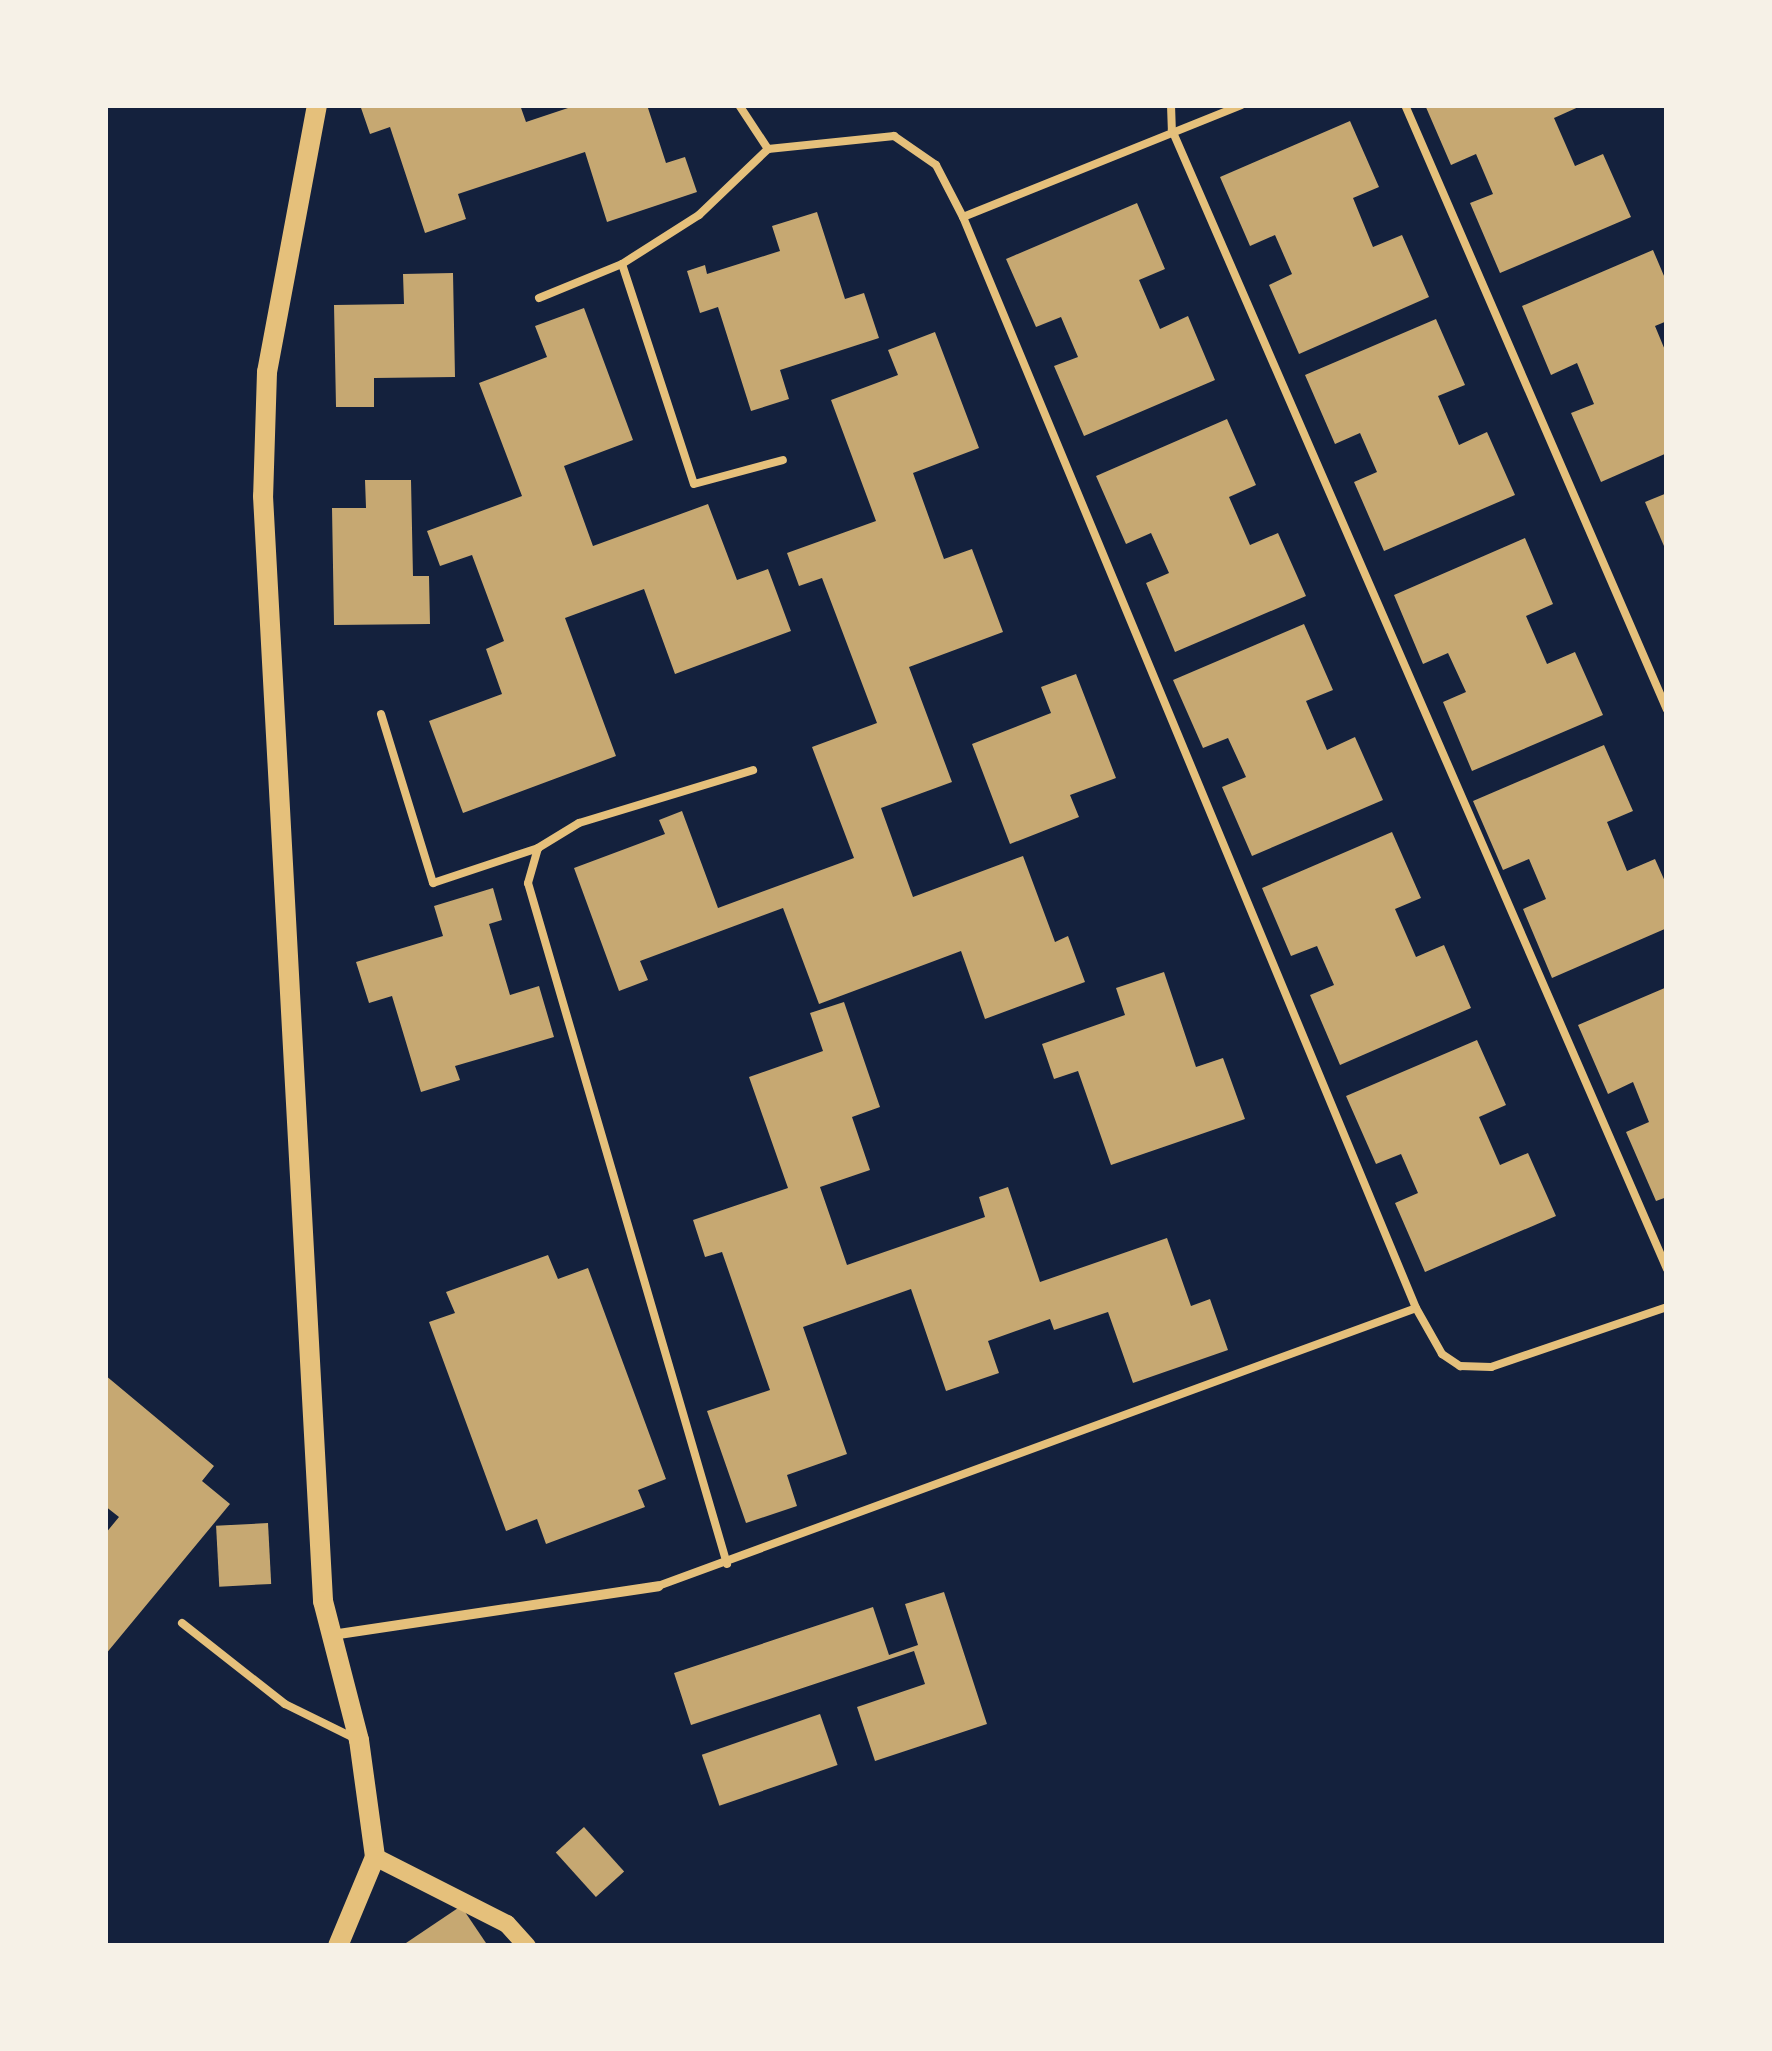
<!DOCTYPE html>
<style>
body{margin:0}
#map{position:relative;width:1772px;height:2051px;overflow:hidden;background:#14213d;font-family:"PT Sans",sans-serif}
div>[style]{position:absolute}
.building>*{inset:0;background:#c6a872;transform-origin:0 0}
.service>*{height:8px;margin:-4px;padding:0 4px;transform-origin:4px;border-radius:4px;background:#e5c07b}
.minor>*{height:10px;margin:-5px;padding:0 5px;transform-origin:5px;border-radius:5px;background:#e5c07b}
.tertiary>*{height:18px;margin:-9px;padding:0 9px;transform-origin:9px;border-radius:9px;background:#e5c07b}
.secondary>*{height:20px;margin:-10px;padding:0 10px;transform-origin:10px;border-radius:10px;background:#e5c07b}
span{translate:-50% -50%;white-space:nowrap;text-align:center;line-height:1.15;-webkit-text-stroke:8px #f6f1e7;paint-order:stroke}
.frame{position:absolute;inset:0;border:108px solid #f6f1e7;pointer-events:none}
</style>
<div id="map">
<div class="building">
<i style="clip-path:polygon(360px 105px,520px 105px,526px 122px,577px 105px,647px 105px,666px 163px,685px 157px,697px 192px,607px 222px,585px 152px,458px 194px,466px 219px,425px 233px,390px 127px,370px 134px)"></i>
<i style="clip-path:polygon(1425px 105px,1583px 105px,1554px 118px,1575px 166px,1603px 154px,1631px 217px,1500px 273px,1470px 203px,1493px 194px,1476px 154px,1451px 165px)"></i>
<i style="clip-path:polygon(1350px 121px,1379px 187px,1353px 198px,1373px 247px,1402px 235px,1429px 297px,1299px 354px,1269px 285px,1292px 274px,1275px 235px,1250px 246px,1220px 177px)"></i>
<i style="clip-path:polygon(1137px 203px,1165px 269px,1139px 280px,1160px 329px,1188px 316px,1215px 380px,1084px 436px,1054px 366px,1078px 357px,1061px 317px,1036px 327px,1006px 259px)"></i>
<i style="clip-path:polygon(817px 212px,845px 299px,864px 293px,879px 338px,780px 370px,789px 399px,751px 411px,718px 307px,700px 313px,687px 271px,705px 265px,707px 274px,780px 251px,772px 226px)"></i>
<i style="clip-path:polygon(1653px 250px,1667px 283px,1667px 321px,1655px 326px,1667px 355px,1667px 453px,1601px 482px,1571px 413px,1594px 404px,1577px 363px,1551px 375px,1522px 306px)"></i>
<i style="clip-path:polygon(453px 273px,455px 377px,374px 378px,374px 407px,336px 407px,334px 305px,404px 304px,403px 274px)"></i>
<i style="clip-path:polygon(584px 308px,633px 440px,564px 466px,593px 546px,708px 504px,737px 580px,768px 569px,791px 631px,675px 674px,644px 589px,565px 618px,616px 756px,463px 813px,429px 721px,502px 694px,486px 649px,504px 641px,472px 555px,440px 566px,427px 531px,522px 496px,479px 383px,547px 357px,535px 326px)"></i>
<i style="clip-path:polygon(1436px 319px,1465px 385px,1438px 396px,1459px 445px,1487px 432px,1515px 495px,1384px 551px,1354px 482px,1377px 472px,1360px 433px,1335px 444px,1305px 375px)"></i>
<i style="clip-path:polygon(935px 332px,979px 448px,913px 473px,944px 559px,972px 549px,1003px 632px,909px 667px,952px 782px,881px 808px,913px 897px,1023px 856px,1055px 942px,1068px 936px,1085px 982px,985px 1019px,961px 951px,819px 1004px,783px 908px,640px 961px,648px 980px,619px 991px,574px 868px,665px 834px,659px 820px,682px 811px,718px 908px,854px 858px,812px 747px,877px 723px,822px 578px,799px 586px,787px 553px,876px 521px,831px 400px,898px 375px,888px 350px)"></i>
<i style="clip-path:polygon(1227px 419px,1256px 485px,1229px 497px,1250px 545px,1278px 533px,1306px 596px,1175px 652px,1146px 583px,1169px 573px,1151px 533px,1126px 544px,1096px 476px)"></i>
<i style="clip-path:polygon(365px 480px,411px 480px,413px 576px,429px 576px,430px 624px,334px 625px,332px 508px,366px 508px)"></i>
<i style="clip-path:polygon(1667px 493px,1667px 553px,1645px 502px)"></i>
<i style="clip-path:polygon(1525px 538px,1553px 604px,1526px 616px,1547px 664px,1575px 652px,1603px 715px,1472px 771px,1443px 702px,1466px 692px,1448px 653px,1423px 664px,1394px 595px)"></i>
<i style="clip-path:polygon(1304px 624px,1333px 690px,1306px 701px,1327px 750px,1355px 737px,1383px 800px,1252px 856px,1222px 787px,1246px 777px,1228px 738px,1203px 748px,1173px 680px)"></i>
<i style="clip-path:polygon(1076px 674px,1116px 778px,1070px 795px,1079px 817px,1010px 844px,972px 744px,1051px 713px,1041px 687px)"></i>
<i style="clip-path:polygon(1604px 745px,1633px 811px,1607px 822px,1627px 871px,1655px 859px,1667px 886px,1667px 928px,1552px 978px,1523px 909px,1546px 899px,1529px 859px,1503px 870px,1473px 801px)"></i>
<i style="clip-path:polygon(1392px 832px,1421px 898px,1395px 909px,1416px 957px,1444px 945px,1471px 1008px,1340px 1065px,1310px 995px,1334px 985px,1317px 946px,1291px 956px,1262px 888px)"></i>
<i style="clip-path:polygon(493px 888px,502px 920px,489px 924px,510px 995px,539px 986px,554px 1037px,455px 1066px,460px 1080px,421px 1092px,392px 996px,369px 1003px,356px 962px,443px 936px,434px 906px)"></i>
<i style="clip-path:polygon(1164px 972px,1196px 1067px,1223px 1058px,1245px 1119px,1111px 1165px,1078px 1071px,1054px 1079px,1042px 1044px,1125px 1015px,1116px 988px)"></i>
<i style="clip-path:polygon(1667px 987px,1667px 1197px,1656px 1201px,1626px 1132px,1649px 1122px,1633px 1082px,1608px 1094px,1578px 1025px)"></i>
<i style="clip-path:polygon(844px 1002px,880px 1107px,852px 1117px,870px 1170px,820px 1187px,847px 1265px,985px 1217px,979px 1197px,1008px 1187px,1040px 1282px,1167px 1238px,1191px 1306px,1210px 1299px,1228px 1350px,1133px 1383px,1108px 1312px,1054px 1330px,1050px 1319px,988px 1341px,999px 1373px,946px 1391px,911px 1289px,803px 1327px,847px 1454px,787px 1475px,797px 1506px,746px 1523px,707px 1411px,770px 1390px,722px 1252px,705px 1257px,693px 1220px,788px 1188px,749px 1077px,823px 1051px,810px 1013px)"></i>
<i style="clip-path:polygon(1477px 1040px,1506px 1105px,1479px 1117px,1500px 1165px,1528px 1153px,1556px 1216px,1425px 1272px,1395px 1203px,1418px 1193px,1401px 1154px,1376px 1164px,1346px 1096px)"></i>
<i style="clip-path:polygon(548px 1255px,558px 1279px,588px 1268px,666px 1479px,638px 1490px,645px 1507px,546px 1544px,537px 1519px,506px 1531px,429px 1322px,455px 1313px,446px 1292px)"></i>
<i style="clip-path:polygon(105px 1375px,214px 1466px,202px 1481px,230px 1504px,105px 1655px,105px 1534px,119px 1517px,105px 1506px)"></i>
<i style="left:268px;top:1523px;width:61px;height:52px;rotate:87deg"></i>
<i style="clip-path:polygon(944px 1592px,987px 1724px,875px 1761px,857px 1707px,925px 1684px,914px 1651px,691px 1725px,674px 1673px,873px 1607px,889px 1655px,918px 1645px,905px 1604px)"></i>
<i style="left:820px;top:1714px;width:54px;height:125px;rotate:71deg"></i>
<i style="left:584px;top:1827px;width:60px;height:38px;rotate:48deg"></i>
<i style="clip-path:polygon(461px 1906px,488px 1946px,408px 1946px,406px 1943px)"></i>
</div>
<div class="service">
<i style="left:739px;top:105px;width:53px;rotate:56.6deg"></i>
<i style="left:1171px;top:105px;width:25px;rotate:88deg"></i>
<i style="left:1172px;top:130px;width:1242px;rotate:66.51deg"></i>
<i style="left:1405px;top:105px;width:659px;rotate:66.58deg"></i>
<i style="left:963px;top:217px;width:300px;rotate:-21.9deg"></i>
<i style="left:622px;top:264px;width:231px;rotate:71.9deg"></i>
<i style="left:694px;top:484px;width:92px;rotate:-15.1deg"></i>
<i style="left:539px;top:298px;width:90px;rotate:-22.3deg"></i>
<i style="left:622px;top:264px;width:91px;rotate:-32.5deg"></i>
<i style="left:699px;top:215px;width:95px;rotate:-43.7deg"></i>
<i style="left:768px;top:149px;width:127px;rotate:-5.9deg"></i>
<i style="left:894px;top:136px;width:51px;rotate:34.6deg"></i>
<i style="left:936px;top:165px;width:59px;rotate:62.6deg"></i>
<i style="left:963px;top:217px;width:1181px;rotate:67.45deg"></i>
<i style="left:1416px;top:1308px;width:53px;rotate:60.5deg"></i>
<i style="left:1442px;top:1354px;width:22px;rotate:34deg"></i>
<i style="left:1460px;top:1366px;width:31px;rotate:2deg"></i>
<i style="left:1491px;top:1367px;width:186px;rotate:-18.8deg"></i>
<i style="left:381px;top:714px;width:177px;rotate:72.9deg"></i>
<i style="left:433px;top:883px;width:111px;rotate:-18.4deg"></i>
<i style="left:727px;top:1564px;width:709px;rotate:-106.29deg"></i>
<i style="left:528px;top:883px;width:36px;rotate:-74deg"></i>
<i style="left:538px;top:848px;width:48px;rotate:-31.4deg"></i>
<i style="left:579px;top:823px;width:182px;rotate:-16.9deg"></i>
<i style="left:658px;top:1586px;width:807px;rotate:-20.14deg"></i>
<i style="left:182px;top:1623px;width:131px;rotate:38.2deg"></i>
<i style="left:285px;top:1704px;width:79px;rotate:26.2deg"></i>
</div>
<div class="minor">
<i style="left:332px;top:1635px;width:330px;rotate:-8.5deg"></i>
</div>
<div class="tertiary">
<i style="left:375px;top:1857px;width:148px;rotate:26.9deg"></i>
<i style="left:507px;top:1924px;width:30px;rotate:48deg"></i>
</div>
<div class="secondary">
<i style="left:317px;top:105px;width:272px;rotate:100.6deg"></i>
<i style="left:267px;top:372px;width:124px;rotate:91.8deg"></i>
<i style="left:263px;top:496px;width:1107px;rotate:86.89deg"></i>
<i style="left:323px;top:1601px;width:144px;rotate:75.5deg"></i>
<i style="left:359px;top:1740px;width:118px;rotate:82.2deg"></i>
<i style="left:375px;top:1857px;width:96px;rotate:112.6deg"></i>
</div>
<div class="frame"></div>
</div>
